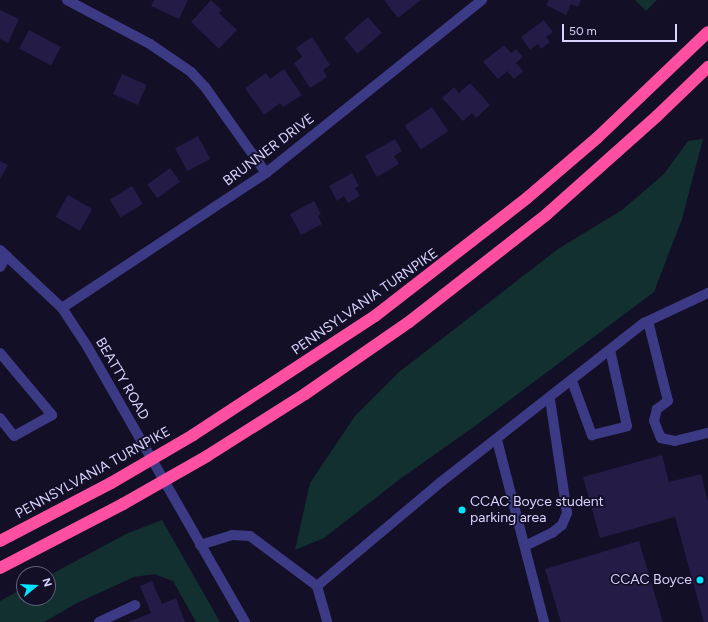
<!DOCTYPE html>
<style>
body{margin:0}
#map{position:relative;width:708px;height:622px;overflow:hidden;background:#130f26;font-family:Figtree,sans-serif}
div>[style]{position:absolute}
.green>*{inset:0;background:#12302f}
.building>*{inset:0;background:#241b47;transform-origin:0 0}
.minor>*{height:10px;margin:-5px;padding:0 5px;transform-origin:5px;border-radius:5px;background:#3d3a85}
.highway>*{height:12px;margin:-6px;padding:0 6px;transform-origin:6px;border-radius:6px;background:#ff4fa3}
.dots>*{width:11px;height:11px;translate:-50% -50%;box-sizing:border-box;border:2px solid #130f26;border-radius:50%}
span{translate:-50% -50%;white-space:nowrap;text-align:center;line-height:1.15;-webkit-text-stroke:3.5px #130f26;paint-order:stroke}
.street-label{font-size:14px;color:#d9d4ff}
.poi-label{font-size:14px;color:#d9d4ff}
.left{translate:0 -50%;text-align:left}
.right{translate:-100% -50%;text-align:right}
.north{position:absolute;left:16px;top:566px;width:40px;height:40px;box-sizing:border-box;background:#130f26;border:1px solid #625e7d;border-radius:50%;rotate:72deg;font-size:11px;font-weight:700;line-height:16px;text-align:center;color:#d9d4ff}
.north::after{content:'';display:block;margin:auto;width:14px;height:18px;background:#00e5ff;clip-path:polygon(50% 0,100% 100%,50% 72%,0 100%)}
.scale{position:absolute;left:562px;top:24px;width:115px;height:18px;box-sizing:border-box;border:2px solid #d9d4ff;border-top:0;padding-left:5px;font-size:12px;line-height:14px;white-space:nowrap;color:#d9d4ff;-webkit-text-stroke:3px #130f26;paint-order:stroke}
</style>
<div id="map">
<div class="green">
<i style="clip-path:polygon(635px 0,657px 0,646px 11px)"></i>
<i style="clip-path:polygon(703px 139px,682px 219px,654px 292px,475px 426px,400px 479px,324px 538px,295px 550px,310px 483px,355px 416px,399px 372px,558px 249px,622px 210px,664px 174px,688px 141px)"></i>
<i style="clip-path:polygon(162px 520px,220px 622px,196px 622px,173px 581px,154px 574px,134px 577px,77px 603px,44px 622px,0 622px,0 601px,24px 588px,24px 598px,48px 598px,48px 576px,126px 534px)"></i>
</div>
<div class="building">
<i style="clip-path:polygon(154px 0,188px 0,179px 19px,151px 6px)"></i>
<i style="clip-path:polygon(211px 0,222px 10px,219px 13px,237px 30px,219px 49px,191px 22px)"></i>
<i style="clip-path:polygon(384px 0,421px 0,398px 18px)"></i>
<i style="clip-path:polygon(549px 0,581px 0,578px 7px,571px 4px,566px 15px,546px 5px)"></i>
<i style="clip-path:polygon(0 10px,19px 19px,8px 43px,0 39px)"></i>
<i style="left:368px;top:17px;width:21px;height:32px;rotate:49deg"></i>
<i style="clip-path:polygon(544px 20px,553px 32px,546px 37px,550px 42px,541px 49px,538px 44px,530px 50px,521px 37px)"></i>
<i style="left:29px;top:30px;width:36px;height:21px;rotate:28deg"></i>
<i style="clip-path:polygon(312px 37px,330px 65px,323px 70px,327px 77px,310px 88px,294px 63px,302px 57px,296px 48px)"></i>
<i style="clip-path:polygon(504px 45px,511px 53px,516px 49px,523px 57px,516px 63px,523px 71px,514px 79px,507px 71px,498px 79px,483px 62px)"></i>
<i style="clip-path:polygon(284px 69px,302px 95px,283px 107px,280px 103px,264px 115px,245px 88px,266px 73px,270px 79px)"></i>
<i style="left:122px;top:74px;width:27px;height:22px;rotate:24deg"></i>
<i style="clip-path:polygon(470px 83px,490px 105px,476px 118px,472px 113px,463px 121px,442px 98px,454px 87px,459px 93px)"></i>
<i style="left:432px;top:107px;width:29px;height:33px;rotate:56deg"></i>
<i style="left:198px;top:136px;width:26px;height:26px;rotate:62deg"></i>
<i style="clip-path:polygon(395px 139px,402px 151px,394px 156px,399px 164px,377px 177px,365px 156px)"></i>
<i style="clip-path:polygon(0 161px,8px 165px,0 179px)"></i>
<i style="left:170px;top:168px;width:17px;height:28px;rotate:54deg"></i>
<i style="clip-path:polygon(352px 173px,359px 186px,355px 188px,360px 196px,348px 203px,344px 196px,337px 201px,329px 186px)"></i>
<i style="left:132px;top:186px;width:21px;height:26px;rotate:59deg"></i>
<i style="left:68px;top:195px;width:28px;height:25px;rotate:30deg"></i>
<i style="clip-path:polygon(314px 201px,321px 214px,318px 216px,322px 224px,301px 235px,290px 214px)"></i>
<i style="clip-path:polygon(662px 455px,669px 482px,701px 474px,708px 501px,708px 622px,704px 622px,675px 517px,600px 538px,583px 477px)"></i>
<i style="clip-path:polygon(639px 541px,663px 622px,561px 622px,545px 569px)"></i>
<i style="clip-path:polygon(152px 581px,162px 604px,176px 598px,185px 622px,128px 622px,151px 613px,140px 586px)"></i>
</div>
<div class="minor">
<i style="left:67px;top:0;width:94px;rotate:27.9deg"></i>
<i style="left:150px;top:44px;width:50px;rotate:34.3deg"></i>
<i style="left:191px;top:72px;width:21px;rotate:47deg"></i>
<i style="left:205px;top:87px;width:105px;rotate:54.7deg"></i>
<i style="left:0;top:250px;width:85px;rotate:43.1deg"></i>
<i style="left:62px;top:308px;width:45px;rotate:56.7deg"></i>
<i style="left:87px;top:346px;width:318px;rotate:60.2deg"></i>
<i style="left:0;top:267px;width:13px;rotate:-58deg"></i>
<i style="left:62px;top:308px;width:245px;rotate:-33.5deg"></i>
<i style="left:266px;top:173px;width:277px;rotate:-38.7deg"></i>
<i style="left:648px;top:321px;width:82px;rotate:76deg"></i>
<i style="left:668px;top:401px;width:14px;rotate:144deg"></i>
<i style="left:657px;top:409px;width:12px;rotate:104deg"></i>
<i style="left:654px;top:421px;width:18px;rotate:68deg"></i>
<i style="left:661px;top:438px;width:14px;rotate:12deg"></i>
<i style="left:675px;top:441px;width:34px;rotate:-14deg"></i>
<i style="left:0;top:353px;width:81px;rotate:50deg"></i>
<i style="left:52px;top:415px;width:43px;rotate:151.1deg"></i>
<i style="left:14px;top:436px;width:23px;rotate:-128deg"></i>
<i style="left:572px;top:381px;width:58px;rotate:69.7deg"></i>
<i style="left:592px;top:435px;width:36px;rotate:-14deg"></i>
<i style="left:627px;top:426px;width:78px;rotate:-102.6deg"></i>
<i style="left:497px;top:440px;width:188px;rotate:75.5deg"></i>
<i style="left:200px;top:545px;width:34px;rotate:-17deg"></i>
<i style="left:232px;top:535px;width:18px;rotate:3deg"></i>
<i style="left:250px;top:536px;width:84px;rotate:36.7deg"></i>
<i style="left:317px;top:586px;width:37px;rotate:74deg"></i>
<i style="left:525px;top:546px;width:30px;rotate:-26deg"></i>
<i style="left:552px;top:533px;width:13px;rotate:-39deg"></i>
<i style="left:562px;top:525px;width:13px;rotate:-67deg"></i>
<i style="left:567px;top:513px;width:115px;rotate:-98.5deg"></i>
<i style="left:317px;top:586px;width:162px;rotate:-40deg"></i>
<i style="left:441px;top:482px;width:258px;rotate:-38.1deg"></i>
<i style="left:644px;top:323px;width:71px;rotate:-25.1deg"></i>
<i style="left:99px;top:622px;width:40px;rotate:-25deg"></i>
</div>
<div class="highway">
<i style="left:0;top:541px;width:125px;rotate:-27.6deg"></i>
<i style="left:111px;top:483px;width:95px;rotate:-30.3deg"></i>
<i style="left:193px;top:435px;width:217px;rotate:-33.2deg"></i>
<i style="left:375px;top:316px;width:192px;rotate:-37.8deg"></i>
<i style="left:527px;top:198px;width:92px;rotate:-40.6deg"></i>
<i style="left:597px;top:138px;width:153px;rotate:-43.7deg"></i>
<i style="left:0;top:568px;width:139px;rotate:-27.5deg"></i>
<i style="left:123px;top:504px;width:97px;rotate:-29.7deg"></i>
<i style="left:207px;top:456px;width:116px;rotate:-32.3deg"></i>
<i style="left:305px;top:394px;width:126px;rotate:-34.7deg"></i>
<i style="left:409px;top:322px;width:175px;rotate:-38deg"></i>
<i style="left:547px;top:214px;width:147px;rotate:-41.7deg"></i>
<i style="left:657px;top:116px;width:71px;rotate:-43.9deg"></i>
</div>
<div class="dots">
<i style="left:462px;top:510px;background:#00e5ff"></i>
<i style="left:700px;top:580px;background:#00e5ff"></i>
</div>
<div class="street-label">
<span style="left:269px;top:150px;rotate:-37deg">BRUNNER DRIVE</span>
<span style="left:365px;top:302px;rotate:-35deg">PENNSYLVANIA TURNPIKE</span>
<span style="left:122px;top:379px;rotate:60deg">BEATTY ROAD</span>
<span style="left:93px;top:473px;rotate:-29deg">PENNSYLVANIA TURNPIKE</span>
</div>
<div class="poi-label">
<span class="left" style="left:470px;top:510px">CCAC Boyce student<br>parking area</span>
<span class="right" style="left:692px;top:580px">CCAC Boyce</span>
</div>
<div class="north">N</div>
<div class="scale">50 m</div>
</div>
